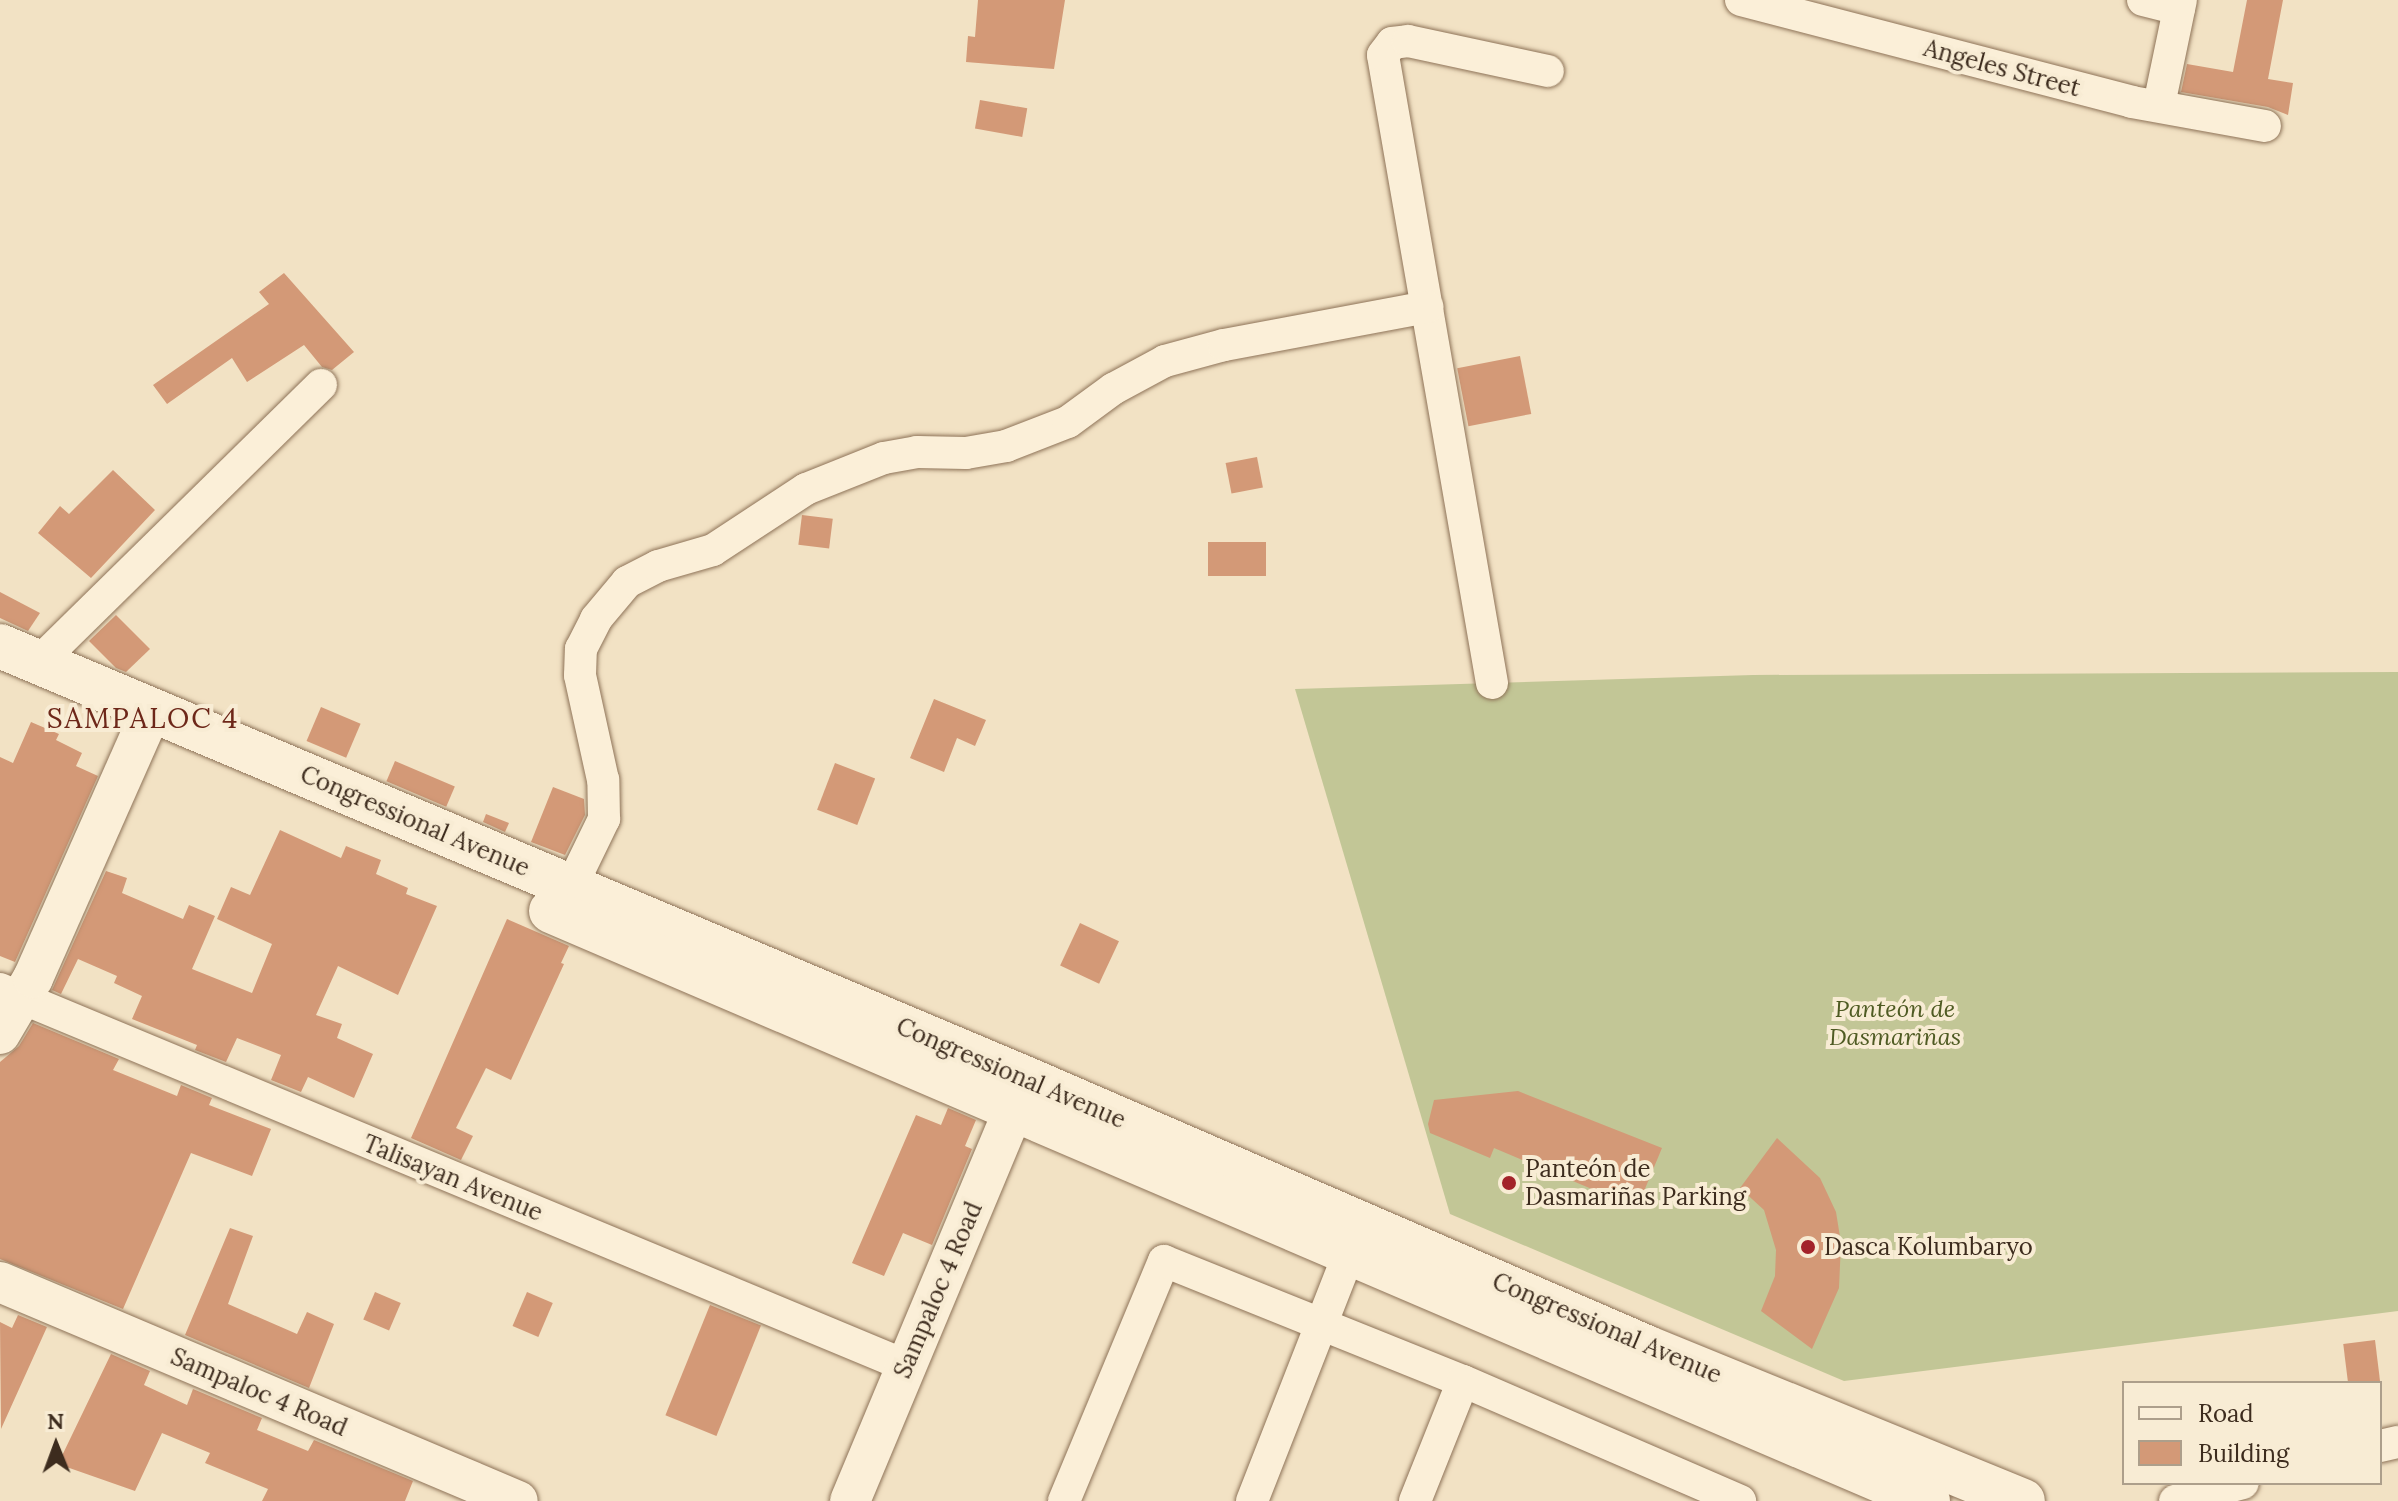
<!DOCTYPE html>
<meta charset="utf-8">
<style>
body{margin:0}
#map{position:relative;width:2398px;height:1501px;overflow:hidden;background:#f2e2c4;font-family:Lora,serif}
div>[style]{position:absolute}
.cemetery>*{inset:0;background:#c2c696}
.building>*{inset:0;background:#d39977;transform-origin:0 0}
.roads{filter:drop-shadow(0 0 2px #8e7358) drop-shadow(0 0 2px #8e7358)}
.minor>*{height:32px;margin:-16px;padding:0 16px;transform-origin:16px;border-radius:16px;background:#fbefd8}
.tertiary>*{height:40px;margin:-20px;padding:0 20px;transform-origin:20px;border-radius:20px;background:#fbefd8}
.secondary>*{height:44px;margin:-22px;padding:0 22px;transform-origin:22px;border-radius:22px;background:#fbefd8}
.dots>*{width:22px;height:22px;translate:-50% -50%;box-sizing:border-box;border:4px solid #f8ecd4;border-radius:50%}
span{translate:-50% -50%;white-space:nowrap;text-align:center;line-height:1.15;-webkit-text-stroke:8px #f8ecd4;paint-order:stroke}
.street-label{font-size:24px;color:#3d2c1e}
.park-label{font-size:24px;color:#4f5b23;font-style:italic}
.poi-label{font-size:24px;color:#3d2c1e}
.left{translate:0 -50%;text-align:left}
.quarter-label{font-size:28px;color:#6d2719;letter-spacing:2px}
.legend{position:absolute;left:2122px;top:1381px;width:260px;height:104px;box-sizing:border-box;background:#f8ecd4;border:2px solid #ad9f8b;margin:0;padding:10px 14px;list-style:none;font-size:24px;color:#3d2c1e}
.legend li{display:flex;align-items:center;gap:16px;height:40px}
.legend b{width:40px;border:2px solid #ad9f8b}
.north{position:absolute;left:16px;top:1405px;width:80px;height:80px;-webkit-text-stroke:6px #f8ecd4;paint-order:stroke;rotate:359deg;font-size:22px;font-weight:700;line-height:32px;text-align:center;color:#3d2c1e}
.north::after{content:'';display:block;margin:auto;width:28px;height:36px;background:#3d2c1e;clip-path:polygon(50% 0,100% 100%,50% 72%,0 100%)}
</style>
<div id="map">
<div class="cemetery">
<i style="clip-path:polygon(2398px 672px,2398px 1311px,1844px 1381px,1450px 1214px,1295px 689px,1753px 675px)"></i>
</div>
<div class="building">
<i style="clip-path:polygon(978px 0,1065px 0,1054px 69px,966px 62px,968px 36px,975px 37px)"></i>
<i style="clip-path:polygon(2247px 0,2283px 0,2268px 79px,2293px 83px,2288px 115px,2268px 107px,2181px 92px,2187px 64px,2233px 72px)"></i>
<i style="left:980px;top:100px;width:48px;height:29px;rotate:10deg"></i>
<i style="clip-path:polygon(284px 273px,354px 352px,332px 370px,322px 367px,304px 345px,247px 382px,232px 358px,167px 404px,153px 385px,269px 304px,259px 292px)"></i>
<i style="left:1520px;top:356px;width:59px;height:64px;rotate:79deg"></i>
<i style="left:1257px;top:457px;width:31px;height:32px;rotate:79deg"></i>
<i style="clip-path:polygon(113px 470px,155px 510px,91px 578px,38px 533px,60px 506px,69px 514px)"></i>
<i style="left:802px;top:515px;width:31px;height:30px;rotate:7deg"></i>
<i style="left:1208px;top:542px;width:58px;height:34px"></i>
<i style="clip-path:polygon(0 592px,40px 613px,28px 631px,0 618px)"></i>
<i style="clip-path:polygon(116px 615px,150px 649px,126px 672px,116px 668px,89px 641px)"></i>
<i style="clip-path:polygon(934px 699px,986px 720px,975px 746px,957px 738px,944px 772px,910px 758px)"></i>
<i style="left:321px;top:707px;width:43px;height:37px;rotate:23deg"></i>
<i style="clip-path:polygon(31px 722px,59px 734px,56px 740px,82px 753px,76px 766px,98px 776px,15px 962px,0 956px,0 757px,13px 763px)"></i>
<i style="left:395px;top:761px;width:65px;height:22px;rotate:23deg"></i>
<i style="left:835px;top:763px;width:43px;height:50px;rotate:21deg"></i>
<i style="clip-path:polygon(553px 787px,584px 799px,585px 815px,565px 855px,531px 842px)"></i>
<i style="clip-path:polygon(486px 814px,509px 823px,505px 832px,483px 822px)"></i>
<i style="clip-path:polygon(280px 830px,341px 858px,346px 846px,381px 860px,376px 874px,408px 888px,406px 894px,437px 906px,398px 995px,338px 966px,316px 1015px,342px 1024px,337px 1038px,373px 1054px,354px 1098px,308px 1077px,301px 1092px,271px 1080px,281px 1055px,237px 1038px,226px 1062px,195px 1050px,197px 1045px,132px 1019px,142px 996px,114px 983px,117px 976px,78px 959px,61px 994px,52px 990px,106px 871px,127px 878px,122px 893px,183px 919px,189px 905px,215px 916px,192px 969px,252px 993px,272px 944px,217px 919px,231px 887px,250px 895px)"></i>
<i style="clip-path:polygon(507px 919px,569px 946px,561px 963px,564px 964px,511px 1080px,486px 1068px,456px 1128px,473px 1136px,461px 1160px,411px 1138px)"></i>
<i style="left:1080px;top:923px;width:43px;height:47px;rotate:25deg"></i>
<i style="clip-path:polygon(33px 1023px,119px 1059px,113px 1070px,177px 1096px,181px 1085px,212px 1098px,209px 1105px,271px 1129px,252px 1176px,191px 1153px,123px 1309px,0 1259px,0 1062px,19px 1046px)"></i>
<i style="clip-path:polygon(1518px 1091px,1662px 1148px,1637px 1208px,1494px 1148px,1490px 1158px,1430px 1133px,1428px 1124px,1434px 1100px)"></i>
<i style="clip-path:polygon(948px 1108px,976px 1120px,965px 1146px,972px 1149px,932px 1245px,903px 1233px,884px 1276px,852px 1263px,916px 1115px,941px 1125px)"></i>
<i style="clip-path:polygon(1777px 1138px,1820px 1178px,1836px 1212px,1841px 1243px,1839px 1288px,1812px 1349px,1761px 1311px,1775px 1276px,1776px 1250px,1764px 1210px,1740px 1188px)"></i>
<i style="clip-path:polygon(230px 1228px,253px 1236px,228px 1304px,297px 1334px,307px 1312px,334px 1324px,309px 1388px,185px 1335px)"></i>
<i style="left:375px;top:1292px;width:28px;height:30px;rotate:23deg"></i>
<i style="left:527px;top:1292px;width:28px;height:37px;rotate:23deg"></i>
<i style="left:710px;top:1305px;width:55px;height:119px;rotate:22deg"></i>
<i style="clip-path:polygon(18px 1315px,47px 1327px,1px 1429px,0 1322px,12px 1328px)"></i>
<i style="left:2375px;top:1340px;width:43px;height:32px;rotate:83deg"></i>
<i style="clip-path:polygon(111px 1354px,150px 1371px,144px 1385px,187px 1405px,193px 1389px,262px 1418px,257px 1430px,308px 1451px,314px 1440px,413px 1481px,405px 1501px,262px 1501px,268px 1489px,205px 1463px,210px 1453px,162px 1433px,135px 1491px,58px 1464px)"></i>
</div>
<div class="roads">
<div class="minor">
<i style="left:1741px;top:0;width:404px;rotate:14.6deg"></i>
<i style="left:2132px;top:102px;width:135px;rotate:10.2deg"></i>
<i style="left:2143px;top:0;width:37px;rotate:14deg"></i>
<i style="left:2159px;top:105px;width:107px;rotate:-78.2deg"></i>
<i style="left:40px;top:661px;width:394px;rotate:-44.5deg"></i>
<i style="left:1492px;top:683px;width:637px;rotate:-99.85deg"></i>
<i style="left:1383px;top:55px;width:15px;rotate:-53deg"></i>
<i style="left:1392px;top:43px;width:16px;rotate:-7deg"></i>
<i style="left:1408px;top:41px;width:143px;rotate:12.1deg"></i>
<i style="left:571px;top:887px;width:76px;rotate:-64.1deg"></i>
<i style="left:604px;top:819px;width:39px;rotate:-91deg"></i>
<i style="left:603px;top:780px;width:107px;rotate:-102.4deg"></i>
<i style="left:580px;top:675px;width:26px;rotate:-88deg"></i>
<i style="left:581px;top:649px;width:34px;rotate:-63deg"></i>
<i style="left:596px;top:619px;width:48px;rotate:-50deg"></i>
<i style="left:627px;top:582px;width:35px;rotate:-27deg"></i>
<i style="left:658px;top:566px;width:57px;rotate:-16.2deg"></i>
<i style="left:713px;top:550px;width:111px;rotate:-33.3deg"></i>
<i style="left:806px;top:489px;width:84px;rotate:-21.7deg"></i>
<i style="left:884px;top:458px;width:34px;rotate:-10deg"></i>
<i style="left:917px;top:452px;width:49px;rotate:1.2deg"></i>
<i style="left:966px;top:453px;width:41px;rotate:-9.9deg"></i>
<i style="left:1006px;top:446px;width:66px;rotate:-21.2deg"></i>
<i style="left:1068px;top:422px;width:56px;rotate:-36.3deg"></i>
<i style="left:1113px;top:389px;width:59px;rotate:-28.3deg"></i>
<i style="left:1165px;top:361px;width:61px;rotate:-15.2deg"></i>
<i style="left:1224px;top:345px;width:207px;rotate:-10.6deg"></i>
<i style="left:0;top:989px;width:982px;rotate:22.57deg"></i>
<i style="left:2380px;top:1446px;width:18px;rotate:-13deg"></i>
<i style="left:1064px;top:1501px;width:260px;rotate:-67.4deg"></i>
<i style="left:1164px;top:1261px;width:322px;rotate:21.9deg"></i>
<i style="left:1463px;top:1381px;width:302px;rotate:23.4deg"></i>
<i style="left:1252px;top:1501px;width:266px;rotate:-68.6deg"></i>
<i style="left:1415px;top:1501px;width:129px;rotate:-68.2deg"></i>
<i style="left:2175px;top:1501px;width:70px;rotate:-14.8deg"></i>
</div>
<div class="tertiary">
<i style="left:0;top:1034px;width:65px;rotate:-59.5deg"></i>
<i style="left:33px;top:978px;width:293px;rotate:-66.1deg"></i>
<i style="left:0;top:1282px;width:562px;rotate:22.92deg"></i>
<i style="left:850px;top:1501px;width:456px;rotate:-67.3deg"></i>
</div>
<div class="secondary">
<i style="left:0;top:646px;width:1115px;rotate:22.86deg"></i>
<i style="left:1027px;top:1079px;width:675px;rotate:23.41deg"></i>
<i style="left:1646px;top:1347px;width:407px;rotate:22.2deg"></i>
<i style="left:551px;top:911px;width:1498px;rotate:23.19deg"></i>
</div>
</div>
<div class="dots">
<i style="left:1509px;top:1183px;background:#a3232a"></i>
<i style="left:1808px;top:1247px;background:#a3232a"></i>
</div>
<div class="street-label">
<span style="left:2002px;top:68px;rotate:15deg">Angeles Street</span>
<span style="left:415px;top:821px;rotate:23deg">Congressional Avenue</span>
<span style="left:1011px;top:1073px;rotate:23deg">Congressional Avenue</span>
<span style="left:453px;top:1178px;rotate:22deg">Talisayan Avenue</span>
<span style="left:938px;top:1290px;rotate:-67deg">Sampaloc 4 Road</span>
<span style="left:1607px;top:1328px;rotate:23deg">Congressional Avenue</span>
<span style="left:259px;top:1392px;rotate:23deg">Sampaloc 4 Road</span>
</div>
<div class="park-label">
<span style="left:1895px;top:1023px">Panteón de<br>Dasmariñas</span>
</div>
<div class="poi-label">
<span class="left" style="left:1525px;top:1183px">Panteón de<br>Dasmariñas Parking</span>
<span class="left" style="left:1824px;top:1247px">Dasca Kolumbaryo</span>
</div>
<div class="quarter-label">
<span style="left:143px;top:718px">SAMPALOC 4</span>
</div>
<ul class="legend">
<li><b style="height:10px;background:#fbefd8"></b>Road</li>
<li><b style="height:22px;background:#d39977"></b>Building</li>
</ul>
<div class="north">N</div>
</div>
